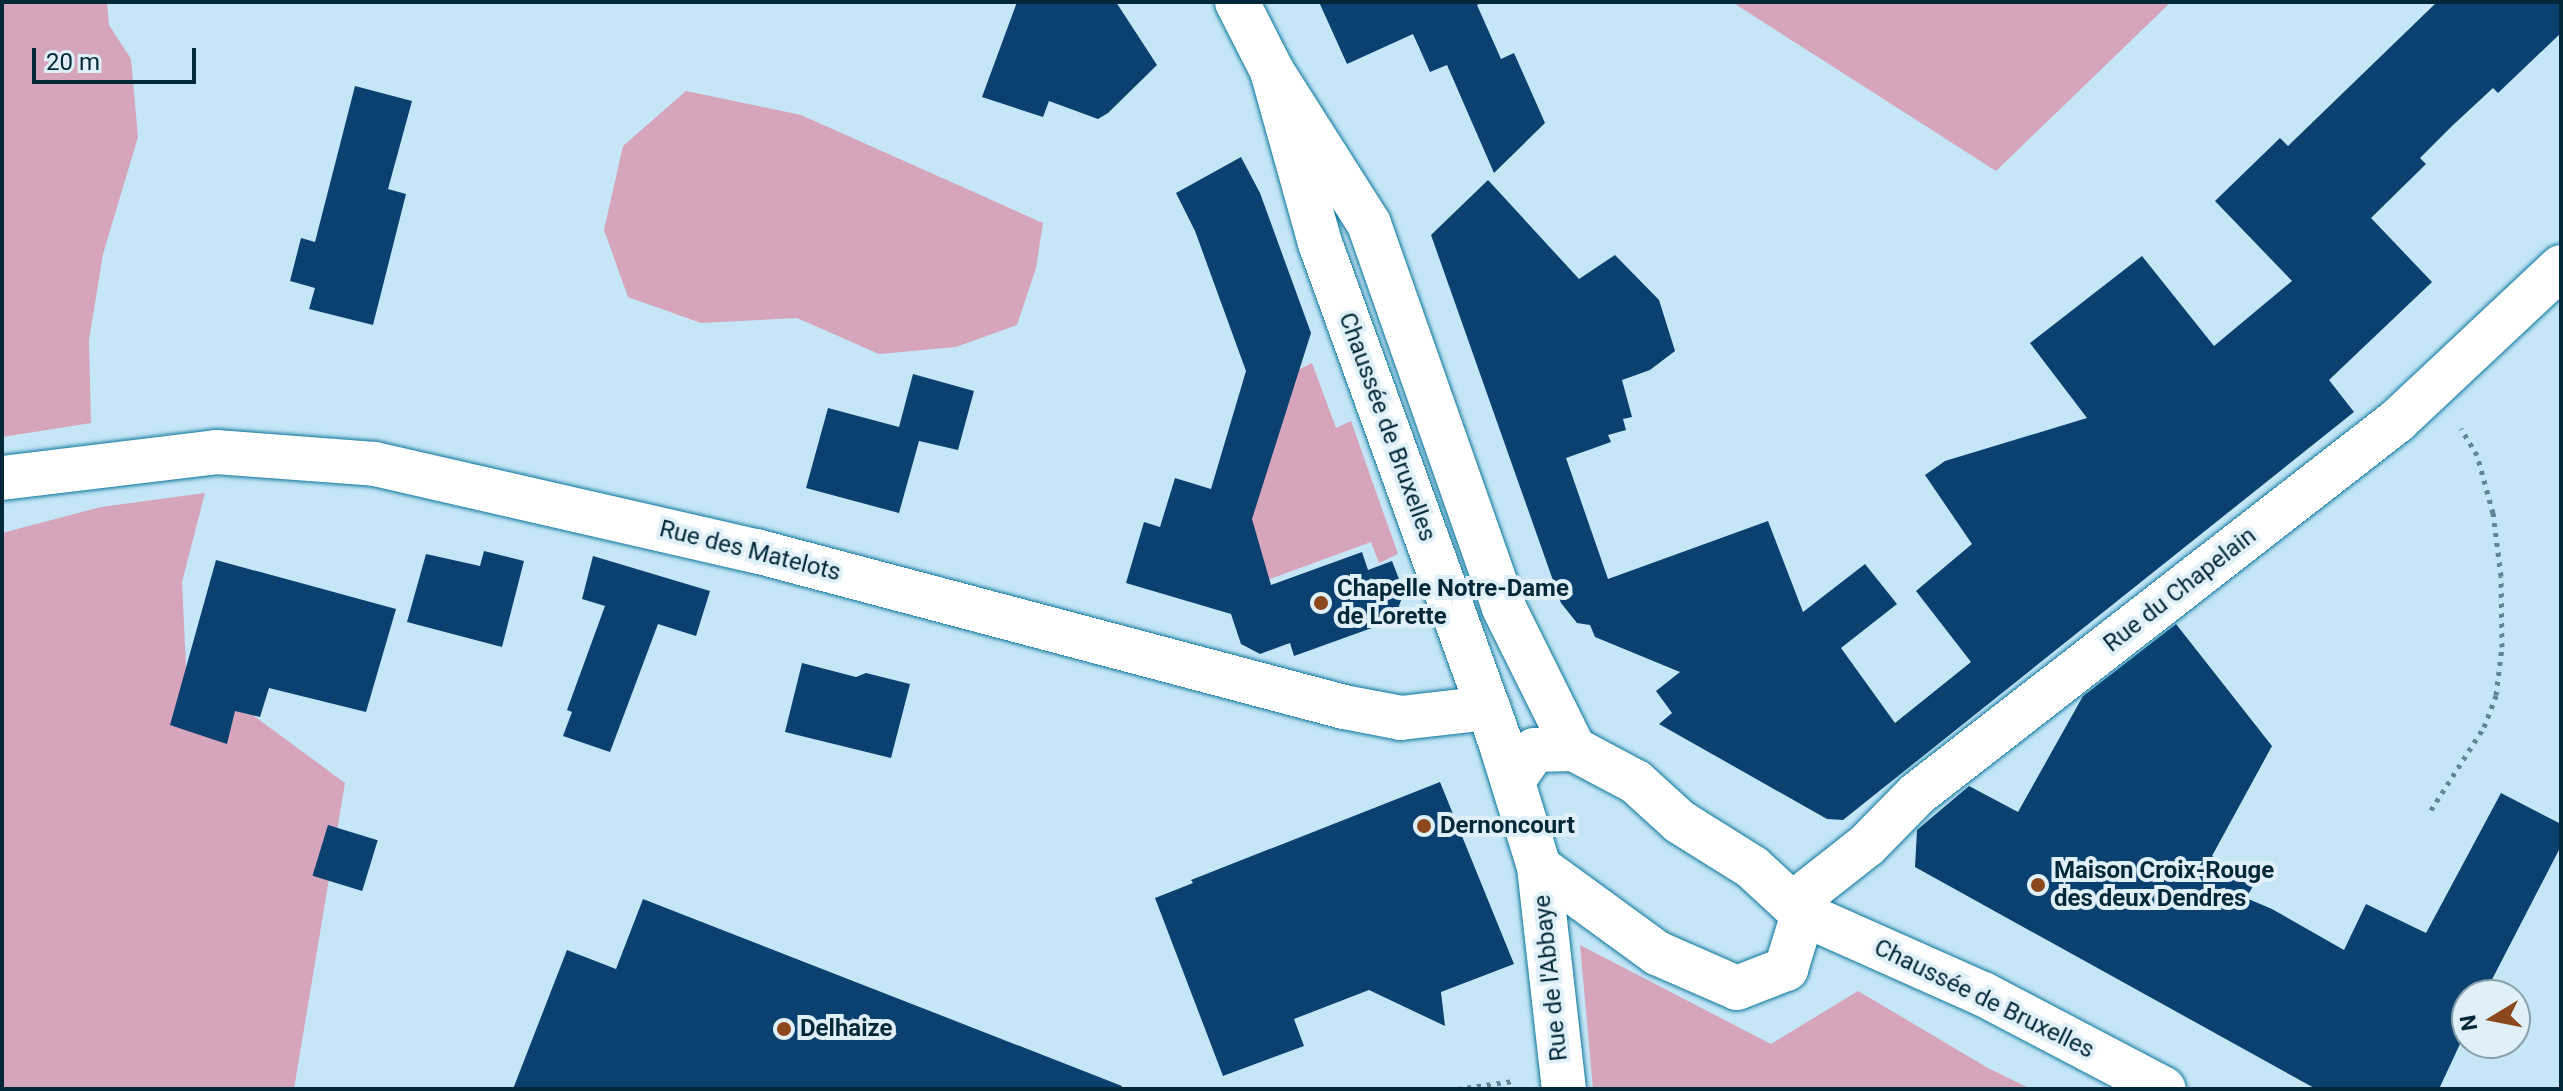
<!DOCTYPE html>
<meta charset="utf-8">
<style>
body{margin:0}
#map{position:relative;width:2563px;height:1091px;overflow:hidden;background:#c5e6f7;font-family:Roboto,sans-serif}
div>[style]{position:absolute}
.green>*{inset:0;background:#d6a4bb}
.building>*{inset:0;background:#0a4170;transform-origin:0 0}
.path>*{height:5px;margin-top:-2.5px;transform-origin:0;background:repeating-linear-gradient(90deg,#618596 0 4px,transparent 0 10px)}
.roads{filter:drop-shadow(0 0 2px #0c769c) drop-shadow(0 0 2px #0c769c)}
.minor>*{height:44px;margin:-22px;padding:0 22px;transform-origin:22px;border-radius:22px;background:#fff}
.dots>*{width:22px;height:22px;translate:-50% -50%;box-sizing:border-box;border:4px solid #e0f0f9;border-radius:50%}
span{translate:-50% -50%;white-space:nowrap;text-align:center;line-height:1.15;-webkit-text-stroke:8px #e0f0f9;paint-order:stroke}
.street-label{font-size:24px;color:#002838}
.poi-label{font-size:24px;color:#002838;font-weight:700}
.left{translate:0 -50%;text-align:left}
.frame{position:absolute;inset:0;border:4px solid #002838;pointer-events:none}
.north{position:absolute;left:2451px;top:979px;width:80px;height:80px;box-sizing:border-box;background:#e0f0f9;border:2px solid #86a0ac;border-radius:50%;rotate:260deg;font-size:22px;font-weight:700;line-height:32px;text-align:center;color:#002838}
.north::after{content:'';display:block;margin:auto;width:28px;height:36px;background:#8c481c;clip-path:polygon(50% 0,100% 100%,50% 72%,0 100%)}
.scale{position:absolute;left:32px;top:48px;width:164px;height:36px;box-sizing:border-box;border:4px solid #002838;border-top:0;padding-left:10px;font-size:24px;line-height:28px;white-space:nowrap;color:#002838;-webkit-text-stroke:6px #e0f0f9;paint-order:stroke}
</style>
<div id="map">
<div class="green">
<i style="clip-path:polygon(2px 2px,107px 2px,109px 25px,131px 59px,138px 137px,103px 254px,89px 340px,91px 423px,2px 437px)"></i>
<i style="clip-path:polygon(1732px 2px,2171px 2px,1996px 171px)"></i>
<i style="clip-path:polygon(686px 91px,801px 115px,1043px 223px,1036px 268px,1017px 325px,956px 347px,879px 354px,797px 318px,701px 323px,628px 297px,604px 230px,623px 146px)"></i>
<i style="clip-path:polygon(1312px 363px,1336px 428px,1351px 421px,1398px 554px,1379px 563px,1371px 542px,1262px 582px,1232px 570px,1292px 373px)"></i>
<i style="clip-path:polygon(205px 493px,182px 582px,186px 666px,345px 783px,294px 1089px,2px 1089px,2px 533px,101px 507px)"></i>
<i style="clip-path:polygon(1580px 945px,1771px 1044px,1858px 991px,1988px 1068px,2031px 1089px,1593px 1089px)"></i>
</div>
<div class="building">
<i style="clip-path:polygon(1017px 2px,1116px 2px,1157px 65px,1108px 113px,1098px 119px,1049px 101px,1043px 117px,982px 97px)"></i>
<i style="clip-path:polygon(1319px 2px,1483px 2px,1477px 5px,1501px 59px,1514px 53px,1545px 123px,1494px 173px,1447px 65px,1430px 72px,1413px 34px,1347px 64px)"></i>
<i style="clip-path:polygon(2437px 2px,2561px 2px,2561px 33px,2498px 93px,2493px 88px,2452px 126px,2420px 158px,2426px 164px,2371px 218px,2432px 282px,2329px 380px,2354px 412px,1843px 820px,1827px 819px,1659px 724px,1672px 713px,1656px 691px,1680px 672px,1595px 637px,1590px 625px,1577px 623px,1561px 603px,1431px 235px,1488px 180px,1579px 279px,1615px 255px,1659px 300px,1675px 351px,1650px 370px,1622px 380px,1632px 417px,1623px 419px,1626px 430px,1608px 435px,1611px 442px,1566px 458px,1608px 579px,1768px 521px,1803px 612px,1865px 564px,1897px 604px,1841px 648px,1895px 723px,1971px 662px,1916px 591px,1972px 544px,1925px 475px,1945px 461px,2087px 418px,2030px 343px,2142px 256px,2214px 346px,2292px 281px,2215px 201px,2280px 138px,2288px 146px)"></i>
<i style="clip-path:polygon(355px 86px,412px 101px,388px 189px,406px 194px,373px 325px,309px 309px,315px 288px,290px 281px,301px 238px,315px 242px)"></i>
<i style="clip-path:polygon(1241px 157px,1260px 193px,1311px 333px,1252px 519px,1271px 585px,1362px 552px,1368px 570px,1392px 561px,1404px 592px,1394px 620px,1294px 656px,1290px 643px,1260px 654px,1241px 644px,1231px 614px,1126px 583px,1144px 522px,1160px 527px,1175px 478px,1211px 489px,1246px 371px,1195px 231px,1176px 193px)"></i>
<i style="clip-path:polygon(913px 374px,974px 391px,958px 450px,919px 441px,899px 513px,806px 488px,828px 408px,899px 427px)"></i>
<i style="clip-path:polygon(484px 551px,524px 561px,502px 647px,407px 622px,426px 554px,480px 566px)"></i>
<i style="clip-path:polygon(593px 556px,710px 591px,696px 636px,658px 624px,610px 752px,563px 736px,572px 712px,567px 710px,605px 606px,582px 599px)"></i>
<i style="clip-path:polygon(216px 560px,396px 609px,366px 712px,269px 688px,260px 717px,235px 711px,227px 744px,170px 725px)"></i>
<i style="clip-path:polygon(2176px 624px,2272px 746px,2212px 856px,2256px 881px,2246px 898px,2272px 909px,2344px 950px,2366px 904px,2426px 933px,2501px 793px,2561px 824px,2561px 846px,2484px 995px,2467px 995px,2467px 1029px,2439px 1089px,2316px 1089px,1915px 867px,1917px 830px,1969px 786px,2018px 812px,2083px 696px)"></i>
<i style="clip-path:polygon(802px 663px,856px 677px,866px 673px,910px 684px,891px 758px,785px 732px)"></i>
<i style="clip-path:polygon(1440px 782px,1514px 964px,1441px 992px,1445px 1026px,1369px 990px,1294px 1019px,1304px 1046px,1223px 1076px,1155px 898px,1193px 883px,1191px 880px)"></i>
<i style="left:328px;top:825px;width:52px;height:53px;rotate:17deg"></i>
<i style="clip-path:polygon(643px 899px,1122px 1086px,1121px 1089px,513px 1089px,567px 950px,616px 969px)"></i>
</div>
<div class="path">
<i style="left:2431px;top:810px;width:98px;rotate:-57.4deg"></i>
<i style="left:2484px;top:727px;width:34px;rotate:-69deg"></i>
<i style="left:2496px;top:695px;width:48px;rotate:-82.9deg"></i>
<i style="left:2502px;top:647px;width:71px;rotate:-90.8deg"></i>
<i style="left:2501px;top:576px;width:64px;rotate:-97.2deg"></i>
<i style="left:2493px;top:513px;width:60px;rotate:-105.4deg"></i>
<i style="left:2477px;top:455px;width:31px;rotate:-121deg"></i>
<i style="left:1457px;top:1089px;width:57px;rotate:-8.1deg"></i>
</div>
<div class="roads">
<div class="minor">
<i style="left:1237px;top:2px;width:77px;rotate:63.1deg"></i>
<i style="left:1272px;top:71px;width:181px;rotate:57.6deg"></i>
<i style="left:1369px;top:224px;width:407px;rotate:70.6deg"></i>
<i style="left:1504px;top:608px;width:157px;rotate:63.6deg"></i>
<i style="left:1272px;top:71px;width:179px;rotate:74.4deg"></i>
<i style="left:1320px;top:243px;width:530px;rotate:70.13deg"></i>
<i style="left:1500px;top:741px;width:132px;rotate:72.8deg"></i>
<i style="left:1539px;top:867px;width:223px;rotate:83.6deg"></i>
<i style="left:2px;top:478px;width:216px;rotate:-6.9deg"></i>
<i style="left:216px;top:452px;width:159px;rotate:4.3deg"></i>
<i style="left:375px;top:464px;width:391px;rotate:12.9deg"></i>
<i style="left:756px;top:551px;width:608px;rotate:14.86deg"></i>
<i style="left:1344px;top:707px;width:58px;rotate:10.9deg"></i>
<i style="left:1401px;top:718px;width:88px;rotate:-6.6deg"></i>
<i style="left:1514px;top:779px;width:35px;rotate:-55deg"></i>
<i style="left:1534px;top:750px;width:40px;rotate:-1.4deg"></i>
<i style="left:1574px;top:749px;width:70px;rotate:28deg"></i>
<i style="left:1636px;top:782px;width:59px;rotate:42.3deg"></i>
<i style="left:1680px;top:822px;width:85px;rotate:32deg"></i>
<i style="left:1752px;top:867px;width:69px;rotate:42.7deg"></i>
<i style="left:1803px;top:914px;width:197px;rotate:24deg"></i>
<i style="left:1983px;top:994px;width:204px;rotate:27.7deg"></i>
<i style="left:1539px;top:867px;width:146px;rotate:36.1deg"></i>
<i style="left:1657px;top:953px;width:87px;rotate:23.6deg"></i>
<i style="left:1737px;top:988px;width:53px;rotate:-21.2deg"></i>
<i style="left:1786px;top:969px;width:58px;rotate:-72.8deg"></i>
<i style="left:1792px;top:904px;width:95px;rotate:-38.2deg"></i>
<i style="left:1867px;top:845px;width:71px;rotate:-45.6deg"></i>
<i style="left:1917px;top:794px;width:608px;rotate:-37.85deg"></i>
<i style="left:2397px;top:421px;width:225px;rotate:-43.2deg"></i>
</div>
</div>
<div class="dots">
<i style="left:1321px;top:603px;background:#8c481c"></i>
<i style="left:1424px;top:826px;background:#8c481c"></i>
<i style="left:2038px;top:885px;background:#8c481c"></i>
<i style="left:784px;top:1029px;background:#8c481c"></i>
</div>
<div class="street-label">
<span style="left:1387px;top:427px;rotate:70deg">Chaussée de Bruxelles</span>
<span style="left:750px;top:551px;rotate:14deg">Rue des Matelots</span>
<span style="left:2180px;top:590px;rotate:-38deg">Rue du Chapelain</span>
<span style="left:1551px;top:978px;rotate:-96deg">Rue de l'Abbaye</span>
<span style="left:1984px;top:999px;rotate:26deg">Chaussée de Bruxelles</span>
</div>
<div class="poi-label">
<span class="left" style="left:1337px;top:603px">Chapelle Notre-Dame<br>de Lorette</span>
<span class="left" style="left:1440px;top:826px">Dernoncourt</span>
<span class="left" style="left:2054px;top:885px">Maison Croix-Rouge<br>des deux Dendres</span>
<span class="left" style="left:800px;top:1029px">Delhaize</span>
</div>
<div class="frame"></div>
<div class="north">N</div>
<div class="scale">20 m</div>
</div>
